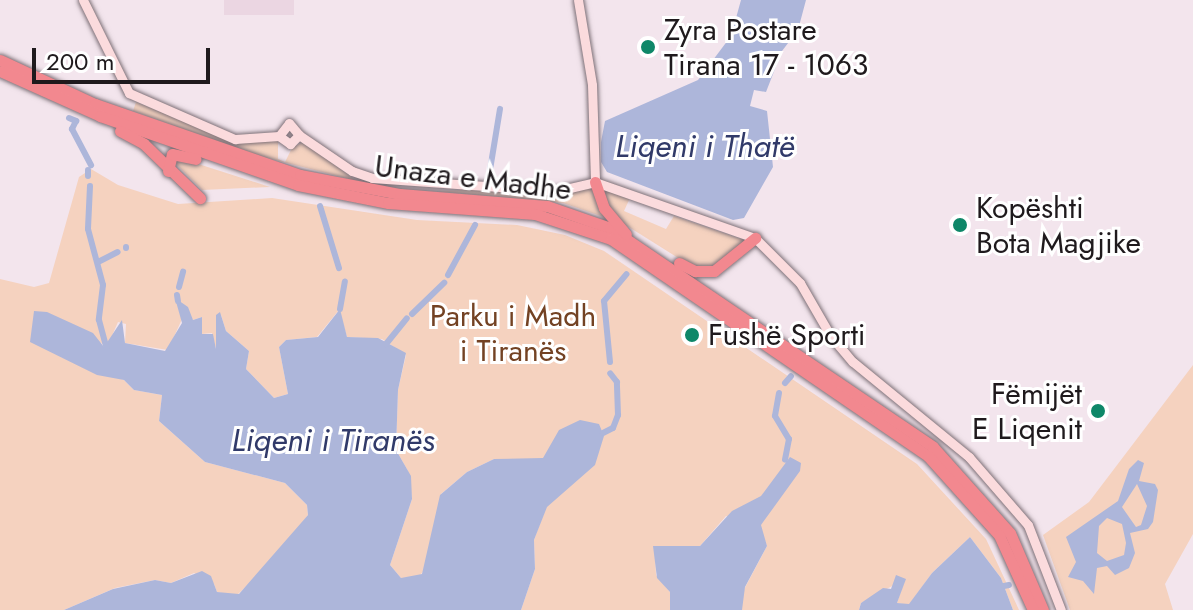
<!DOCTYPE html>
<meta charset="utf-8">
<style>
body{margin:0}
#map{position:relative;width:1193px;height:610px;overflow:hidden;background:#f3e5ed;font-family:Jost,sans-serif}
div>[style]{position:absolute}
.built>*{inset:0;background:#ebd6e2;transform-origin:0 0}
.green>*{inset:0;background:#f5d2bf}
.water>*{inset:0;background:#adb6da}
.canal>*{height:6px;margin:-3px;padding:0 3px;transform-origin:3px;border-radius:3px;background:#adb6da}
.roads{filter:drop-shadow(0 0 2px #7e7178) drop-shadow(0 0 2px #7e7178)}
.secondary>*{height:9px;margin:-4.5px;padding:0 4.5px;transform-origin:4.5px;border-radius:4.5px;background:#fbdbdd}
.highway>*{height:11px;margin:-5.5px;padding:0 5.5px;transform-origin:5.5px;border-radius:5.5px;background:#f2888f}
.dots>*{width:22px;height:22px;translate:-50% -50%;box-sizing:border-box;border:4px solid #fff;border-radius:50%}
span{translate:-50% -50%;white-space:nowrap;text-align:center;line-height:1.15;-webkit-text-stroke:6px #fff;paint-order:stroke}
.poi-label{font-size:30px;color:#1f1a1d}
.left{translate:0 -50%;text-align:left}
.right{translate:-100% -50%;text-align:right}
.street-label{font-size:30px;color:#1f1a1d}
.park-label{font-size:30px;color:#734223}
.water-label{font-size:32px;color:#313a69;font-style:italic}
.scale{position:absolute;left:32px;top:48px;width:178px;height:36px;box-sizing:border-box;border:4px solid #1f1a1d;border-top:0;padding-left:10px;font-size:24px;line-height:28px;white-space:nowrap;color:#1f1a1d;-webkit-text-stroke:6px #fff;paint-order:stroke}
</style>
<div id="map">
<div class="built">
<i style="left:224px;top:0;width:70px;height:15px"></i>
</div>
<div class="green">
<i style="clip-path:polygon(136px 102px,232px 141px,278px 141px,278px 159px,285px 162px,292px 148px,303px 142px,357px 181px,252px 154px,133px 111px)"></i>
<i style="clip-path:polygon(172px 160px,189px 161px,270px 187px,202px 190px)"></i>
<i style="clip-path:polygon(91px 169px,118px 185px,178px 204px,272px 198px,417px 220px,517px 225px,565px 235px,604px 251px,917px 464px,986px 539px,1019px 610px,1013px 610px,1001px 578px,970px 537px,932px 573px,909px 605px,897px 603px,905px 579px,861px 603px,859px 610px,742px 610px,740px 597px,767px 546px,761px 530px,726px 516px,700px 546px,655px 552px,656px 575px,670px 592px,670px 610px,521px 610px,535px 569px,534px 540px,548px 502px,494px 459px,467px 472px,441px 494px,426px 568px,417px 579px,401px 578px,390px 565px,412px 499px,408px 471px,396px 450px,398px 390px,406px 355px,382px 339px,347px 337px,339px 310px,317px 337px,286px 340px,279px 347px,288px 394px,274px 398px,246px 369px,249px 351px,226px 331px,221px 315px,216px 349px,212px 333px,202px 334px,202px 317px,193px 320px,176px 299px,182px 319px,168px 350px,125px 343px,126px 324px,118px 322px,107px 347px,77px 327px,61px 357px,124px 380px,134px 390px,162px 395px,159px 421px,205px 462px,285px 483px,307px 505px,308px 515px,274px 560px,236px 596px,217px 592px,214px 584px,194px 573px,171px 583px,155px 580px,115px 588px,64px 610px,0 610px,0 279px,34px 287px,49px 283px,79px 177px)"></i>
<i style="clip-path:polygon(595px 187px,630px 198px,624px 211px,666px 229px,674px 216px,747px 241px,717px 267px,691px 266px,624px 224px,563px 203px,436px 191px,499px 189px,560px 194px)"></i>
<i style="clip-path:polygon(1193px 365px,1193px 534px,1165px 584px,1173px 610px,1070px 610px,1043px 535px,1089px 502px)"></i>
</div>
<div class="water">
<i style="clip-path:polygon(741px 0,806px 0,798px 30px,782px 51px,766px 92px,754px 90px,750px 106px,767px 111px,773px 167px,744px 218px,733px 220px,607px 172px,601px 162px,601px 142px,605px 121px,698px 80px,731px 36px)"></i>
<i style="clip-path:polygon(175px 298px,188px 307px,193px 320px,202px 317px,202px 334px,213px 334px,216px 349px,216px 315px,220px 312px,226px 331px,249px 351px,246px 369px,274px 398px,288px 394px,279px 347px,286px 340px,318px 337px,340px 309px,347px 337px,378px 338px,406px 353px,398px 390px,396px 450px,411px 476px,412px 499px,390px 565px,401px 578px,422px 574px,440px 495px,467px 472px,494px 459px,543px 458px,559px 430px,580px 420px,599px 424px,604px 436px,595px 465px,547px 507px,534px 540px,535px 569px,521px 610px,64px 610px,113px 589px,155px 580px,171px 583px,202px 571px,211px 576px,217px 592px,239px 594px,308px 515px,307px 505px,285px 483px,205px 462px,159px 421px,162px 395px,134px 390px,124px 380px,97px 375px,30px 342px,34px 311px,47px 312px,93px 333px,104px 347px,122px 320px,125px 343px,165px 351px,182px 323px)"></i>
<i style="clip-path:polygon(790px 457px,801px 463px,800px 471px,761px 525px,767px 546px,745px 587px,742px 610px,670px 610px,670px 592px,657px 578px,653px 546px,700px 546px,732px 511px,761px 496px)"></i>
<i style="clip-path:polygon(evenodd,1138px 460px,1144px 463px,1139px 481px,1155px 484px,1158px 490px,1153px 522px,1148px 529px,1130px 533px,1135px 553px,1129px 568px,1115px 575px,1107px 566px,1097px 568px,1094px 594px,1083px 581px,1068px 577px,1076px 562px,1066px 537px,1118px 501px,1129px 469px,1138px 460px,1137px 484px,1147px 506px,1141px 525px,1136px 527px,1122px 507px,1137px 484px,1138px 460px,1107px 518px,1122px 524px,1126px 543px,1124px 555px,1107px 561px,1097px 553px,1099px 526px,1107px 518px)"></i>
<i style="clip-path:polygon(970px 537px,1001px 578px,1013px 610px,859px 610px,861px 603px,883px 588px,891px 589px,896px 575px,906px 579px,897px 603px,909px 604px,932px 573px)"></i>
</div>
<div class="canal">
<i style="left:69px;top:118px;width:8px;rotate:23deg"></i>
<i style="left:76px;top:121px;width:9px;rotate:117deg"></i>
<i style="left:72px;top:129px;width:41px;rotate:62.2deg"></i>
<i style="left:88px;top:176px;width:6px;rotate:-90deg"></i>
<i style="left:489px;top:176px;width:68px;rotate:-80.7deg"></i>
<i style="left:90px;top:186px;width:43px;rotate:92.7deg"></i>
<i style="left:88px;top:229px;width:58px;rotate:75deg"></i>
<i style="left:103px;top:285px;width:35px;rotate:97deg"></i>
<i style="left:99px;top:320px;width:28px;rotate:75deg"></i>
<i style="left:320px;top:206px;width:65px;rotate:73deg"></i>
<i style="left:126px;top:248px;width:1px;rotate:-90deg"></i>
<i style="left:98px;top:262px;width:22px;rotate:-27deg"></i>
<i style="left:448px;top:275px;width:57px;rotate:-61.6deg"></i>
<i style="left:179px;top:287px;width:16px;rotate:-75deg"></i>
<i style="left:177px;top:295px;width:6px;rotate:81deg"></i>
<i style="left:340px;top:309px;width:28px;rotate:-80deg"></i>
<i style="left:412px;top:314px;width:45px;rotate:-44.1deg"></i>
<i style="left:386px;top:344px;width:33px;rotate:-51deg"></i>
<i style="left:610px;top:362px;width:61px;rotate:-95.6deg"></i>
<i style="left:604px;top:301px;width:35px;rotate:-50deg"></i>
<i style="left:785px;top:383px;width:9px;rotate:-49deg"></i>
<i style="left:779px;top:393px;width:23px;rotate:100deg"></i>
<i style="left:775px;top:416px;width:27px;rotate:59deg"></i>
<i style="left:789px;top:439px;width:21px;rotate:101deg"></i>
<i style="left:603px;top:433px;width:11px;rotate:-27deg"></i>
<i style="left:613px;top:428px;width:14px;rotate:-69deg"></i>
<i style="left:618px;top:415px;width:33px;rotate:-92deg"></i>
<i style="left:617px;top:382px;width:11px;rotate:-128deg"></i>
<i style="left:1004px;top:586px;width:5px;rotate:-11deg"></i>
</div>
<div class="roads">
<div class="secondary">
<i style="left:83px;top:0;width:104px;rotate:63.7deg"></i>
<i style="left:129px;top:93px;width:116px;rotate:23.5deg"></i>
<i style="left:235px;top:139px;width:44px;rotate:-3.9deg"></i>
<i style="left:578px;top:0;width:86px;rotate:80.6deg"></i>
<i style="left:592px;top:85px;width:97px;rotate:88.2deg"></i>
<i style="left:299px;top:135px;width:64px;rotate:34.2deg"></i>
<i style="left:352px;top:171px;width:21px;rotate:19deg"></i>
<i style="left:372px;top:178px;width:185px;rotate:4deg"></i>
<i style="left:557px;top:191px;width:39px;rotate:-13deg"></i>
<i style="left:595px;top:182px;width:170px;rotate:19.3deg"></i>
<i style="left:755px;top:238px;width:64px;rotate:45deg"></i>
<i style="left:800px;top:283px;width:60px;rotate:60deg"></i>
<i style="left:830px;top:335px;width:35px;rotate:50deg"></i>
<i style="left:853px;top:362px;width:150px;rotate:39.3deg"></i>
<i style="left:969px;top:457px;width:90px;rotate:49.1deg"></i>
<i style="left:1028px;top:525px;width:91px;rotate:68.8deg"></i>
<i style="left:279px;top:136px;width:16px;rotate:-52deg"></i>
<i style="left:289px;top:123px;width:16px;rotate:50deg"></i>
<i style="left:279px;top:136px;width:14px;rotate:36deg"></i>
<i style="left:290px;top:144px;width:13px;rotate:-45deg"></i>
</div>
<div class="highway">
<i style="left:0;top:60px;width:105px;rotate:24.9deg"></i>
<i style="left:95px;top:104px;width:217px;rotate:19.1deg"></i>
<i style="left:300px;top:175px;width:102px;rotate:10.8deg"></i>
<i style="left:400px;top:194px;width:147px;rotate:4.7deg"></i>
<i style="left:547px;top:206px;width:67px;rotate:19.2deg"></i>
<i style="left:610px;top:228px;width:390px;rotate:34.1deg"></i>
<i style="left:933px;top:447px;width:115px;rotate:48.2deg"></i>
<i style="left:1010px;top:533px;width:84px;rotate:66.8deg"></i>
<i style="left:0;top:71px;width:110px;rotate:24.2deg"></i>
<i style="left:100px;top:116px;width:210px;rotate:19.2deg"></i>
<i style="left:298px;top:185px;width:92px;rotate:11.3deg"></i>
<i style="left:388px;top:203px;width:147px;rotate:4.3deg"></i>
<i style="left:535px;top:214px;width:80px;rotate:18.2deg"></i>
<i style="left:611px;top:239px;width:384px;rotate:34.4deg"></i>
<i style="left:928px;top:456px;width:106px;rotate:48.1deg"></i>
<i style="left:999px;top:535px;width:82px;rotate:65.6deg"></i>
<i style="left:120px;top:131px;width:27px;rotate:28deg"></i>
<i style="left:144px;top:144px;width:78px;rotate:44deg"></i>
<i style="left:168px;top:171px;width:17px;rotate:-77deg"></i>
<i style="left:172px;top:154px;width:24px;rotate:12deg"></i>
<i style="left:595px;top:182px;width:28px;rotate:71deg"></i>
<i style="left:604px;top:208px;width:34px;rotate:50deg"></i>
<i style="left:679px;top:263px;width:18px;rotate:27deg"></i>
<i style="left:695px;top:271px;width:19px"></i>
<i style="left:714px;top:271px;width:53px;rotate:-38.8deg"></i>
</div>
</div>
<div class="dots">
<i style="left:648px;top:47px;background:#0e8768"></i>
<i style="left:960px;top:225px;background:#0e8768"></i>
<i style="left:692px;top:335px;background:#0e8768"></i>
<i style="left:1098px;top:411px;background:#0e8768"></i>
</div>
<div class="poi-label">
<span class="left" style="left:664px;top:47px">Zyra Postare<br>Tirana 17 - 1063</span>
<span class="left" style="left:976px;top:225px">Kopështi<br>Bota Magjike</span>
<span class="left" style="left:708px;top:335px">Fushë Sporti</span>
<span class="right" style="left:1082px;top:411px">Fëmijët<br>E Liqenit</span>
</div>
<div class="street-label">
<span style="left:473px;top:178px;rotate:7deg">Unaza e Madhe</span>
</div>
<div class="park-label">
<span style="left:513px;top:333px">Parku i Madh<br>i Tiranës</span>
</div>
<div class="water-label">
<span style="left:705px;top:146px">Liqeni i Thatë</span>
<span style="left:333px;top:440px">Liqeni i Tiranës</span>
</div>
<div class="scale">200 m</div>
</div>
